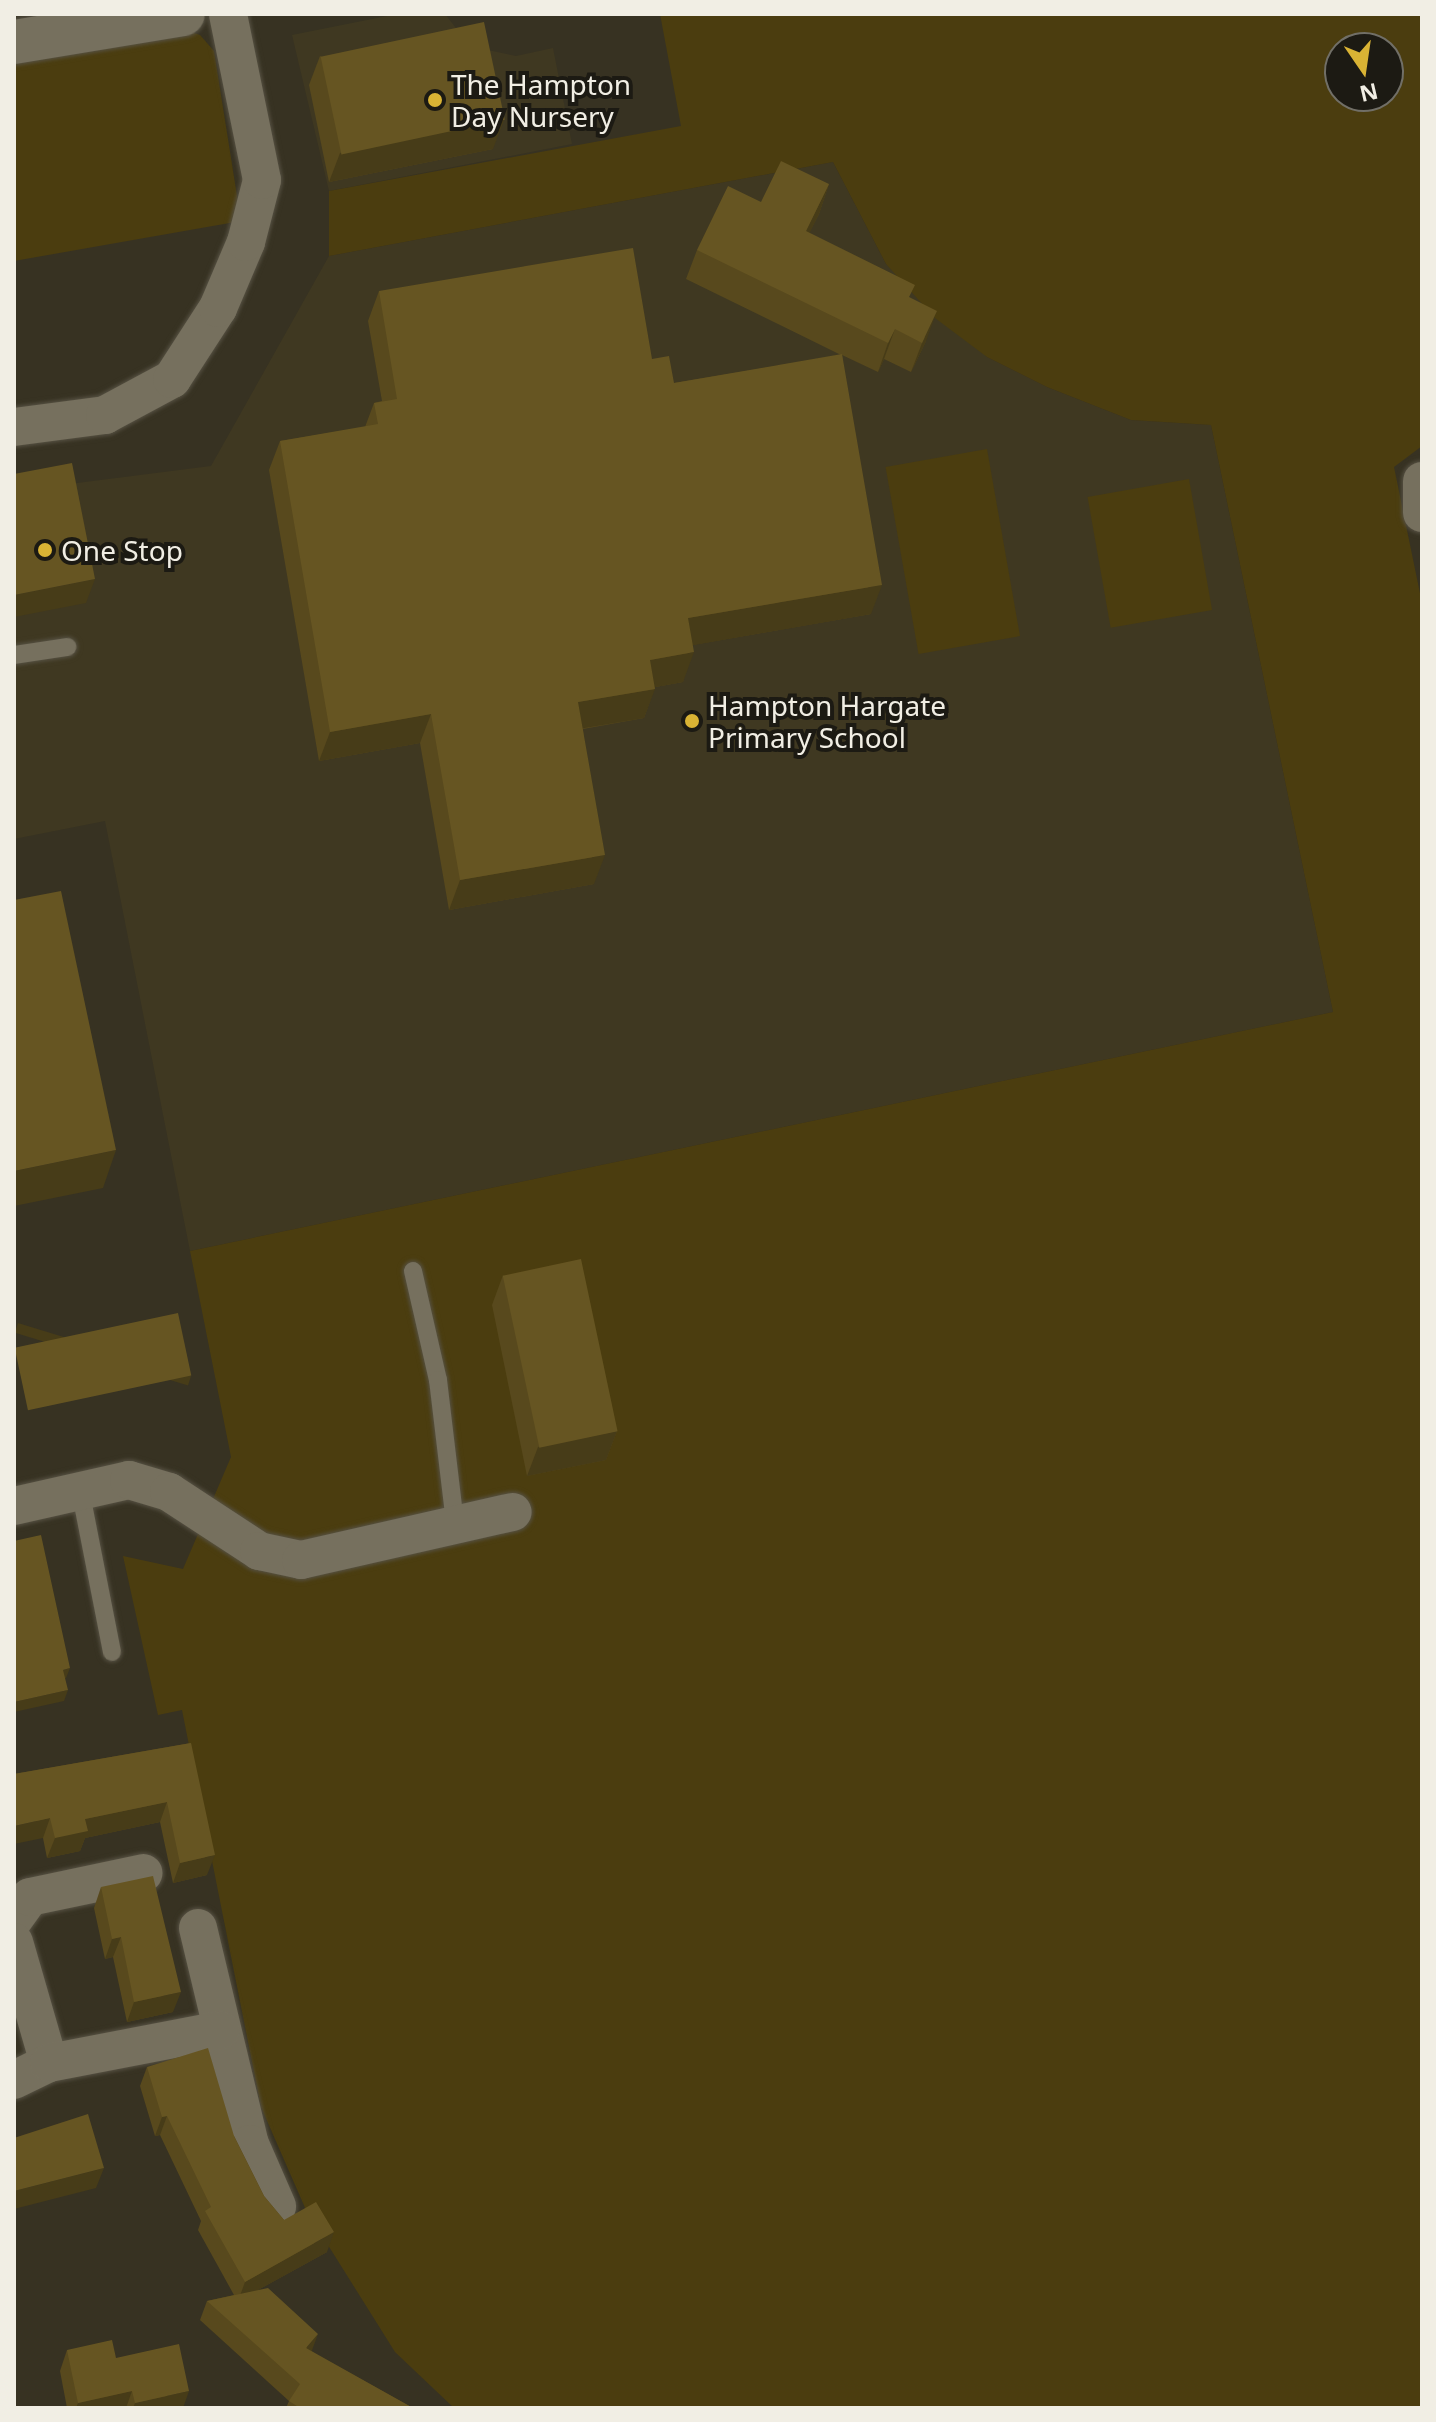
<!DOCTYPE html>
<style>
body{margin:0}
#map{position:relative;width:1436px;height:2422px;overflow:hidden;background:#373222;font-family:"Noto Sans",sans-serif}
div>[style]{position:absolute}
.built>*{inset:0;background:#3f3821}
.green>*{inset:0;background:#4b3d0f;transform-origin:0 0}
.roads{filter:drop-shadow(0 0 2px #565143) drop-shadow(0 0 2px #565143)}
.lane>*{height:18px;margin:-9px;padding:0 9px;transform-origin:9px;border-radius:9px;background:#76705e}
.street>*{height:38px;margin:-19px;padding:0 19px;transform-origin:19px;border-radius:19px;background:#76705e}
.secondary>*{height:44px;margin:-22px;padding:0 22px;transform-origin:22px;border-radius:22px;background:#76705e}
.wall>*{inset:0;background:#58491d}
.shaded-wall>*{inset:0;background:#473c18;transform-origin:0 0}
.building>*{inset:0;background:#652;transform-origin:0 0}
.dots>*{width:22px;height:22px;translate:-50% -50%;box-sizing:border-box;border:4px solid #1c1a13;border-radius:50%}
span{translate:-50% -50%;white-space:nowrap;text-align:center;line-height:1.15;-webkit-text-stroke:8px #1c1a13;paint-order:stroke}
.poi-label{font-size:28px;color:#f1eee4}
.left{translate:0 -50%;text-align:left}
.frame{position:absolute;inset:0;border:16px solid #f1eee4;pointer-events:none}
.north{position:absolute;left:1324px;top:32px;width:80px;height:80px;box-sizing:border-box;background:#1c1a13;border:2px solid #716f67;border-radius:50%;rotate:167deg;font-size:22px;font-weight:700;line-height:32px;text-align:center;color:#f1eee4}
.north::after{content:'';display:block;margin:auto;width:28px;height:36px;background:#d9b334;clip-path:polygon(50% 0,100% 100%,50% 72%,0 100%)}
</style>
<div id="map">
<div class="built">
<i style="clip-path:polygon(397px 14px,445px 14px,470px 46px,516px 56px,553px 48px,572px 144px,329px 191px,292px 35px)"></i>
<i style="clip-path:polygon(833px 162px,886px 264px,987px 357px,1047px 387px,1131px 420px,1211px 425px,1333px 1012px,190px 1251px,105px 821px,14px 839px,14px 491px,211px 466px,329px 256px)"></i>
</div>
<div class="green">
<i style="clip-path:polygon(evenodd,660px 14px,1422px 14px,1422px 446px,1394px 467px,1422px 603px,1422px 2408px,454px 2408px,395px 2352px,306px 2210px,261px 2107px,182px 1710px,158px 1715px,123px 1556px,183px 1569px,231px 1457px,190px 1251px,1333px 1012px,1211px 425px,1131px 420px,1047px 387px,987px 357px,935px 318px,886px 264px,833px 162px,329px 256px,329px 191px,681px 126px,660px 14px,1340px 48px,1388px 48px,1388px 96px,1340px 96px,1340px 48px)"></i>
<i style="clip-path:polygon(183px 29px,200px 35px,214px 51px,241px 221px,14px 261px,14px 57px)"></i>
<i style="left:987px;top:449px;width:190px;height:103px;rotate:80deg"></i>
<i style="left:1189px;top:479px;width:133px;height:103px;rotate:80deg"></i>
</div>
<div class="roads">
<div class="lane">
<i style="left:14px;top:655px;width:54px;rotate:-8.6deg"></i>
<i style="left:413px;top:1271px;width:112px;rotate:77.1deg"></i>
<i style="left:438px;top:1380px;width:143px;rotate:83.2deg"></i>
<i style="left:80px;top:1489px;width:166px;rotate:78.9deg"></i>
</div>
<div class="street">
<i style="left:14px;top:427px;width:92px;rotate:-7.5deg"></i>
<i style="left:105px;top:415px;width:76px;rotate:-28.2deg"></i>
<i style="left:172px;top:379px;width:85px;rotate:-57.1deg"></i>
<i style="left:218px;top:308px;width:72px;rotate:-67deg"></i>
<i style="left:246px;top:242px;width:64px;rotate:-75.5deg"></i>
<i style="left:262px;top:180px;width:169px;rotate:-101.6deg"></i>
<i style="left:1422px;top:481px;width:32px;rotate:90deg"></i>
<i style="left:14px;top:1506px;width:118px;rotate:-12.7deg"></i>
<i style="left:129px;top:1480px;width:42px;rotate:16.7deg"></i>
<i style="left:169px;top:1492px;width:108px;rotate:33.2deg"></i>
<i style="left:259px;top:1551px;width:43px;rotate:12.1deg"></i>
<i style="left:301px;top:1560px;width:217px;rotate:-12.8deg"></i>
<i style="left:14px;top:1919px;width:27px;rotate:-54deg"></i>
<i style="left:30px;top:1897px;width:116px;rotate:-11.9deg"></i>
<i style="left:198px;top:1928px;width:222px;rotate:76.5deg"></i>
<i style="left:250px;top:2144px;width:68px;rotate:66.5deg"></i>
<i style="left:14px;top:1942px;width:126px;rotate:73.9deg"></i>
<i style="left:14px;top:2080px;width:39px;rotate:-26deg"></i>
<i style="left:49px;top:2063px;width:175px;rotate:-10.9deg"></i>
</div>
<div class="secondary">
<i style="left:14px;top:42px;width:171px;rotate:-9.4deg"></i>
</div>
</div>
<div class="wall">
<i style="clip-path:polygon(320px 56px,493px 149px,329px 182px,309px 85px)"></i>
<i style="clip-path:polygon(829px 184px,819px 214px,809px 233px,910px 298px,926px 341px,911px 372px,884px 359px,878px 372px,842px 355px,871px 614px,692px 645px,683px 682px,655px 687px,644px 718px,583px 729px,594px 884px,449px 910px,420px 743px,319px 761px,269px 470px,280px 441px,365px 427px,374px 403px,382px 401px,368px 321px,379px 291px,652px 359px,674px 383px,841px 355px,686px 279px,697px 250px,761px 202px)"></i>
<i style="clip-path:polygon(503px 1275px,617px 1431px,606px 1460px,527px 1476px,492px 1305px)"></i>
<i style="clip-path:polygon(191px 1743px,207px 1875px,173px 1883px,160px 1822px,85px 1838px,80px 1851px,47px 1858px,43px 1838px,14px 1774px)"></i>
<i style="clip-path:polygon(101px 1887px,173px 2012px,127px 2022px,113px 1957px,105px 1959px,94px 1908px)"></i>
<i style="clip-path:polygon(147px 2067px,234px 2136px,264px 2196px,284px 2220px,327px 2252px,256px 2291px,312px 2352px,413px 2408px,286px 2408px,289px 2401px,200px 2320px,207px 2301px,234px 2295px,198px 2230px,201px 2221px,160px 2135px,155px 2136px,140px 2086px)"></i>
<i style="clip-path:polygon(67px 2350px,116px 2358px,183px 2408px,67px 2408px,60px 2371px)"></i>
</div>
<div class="shaded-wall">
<i style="clip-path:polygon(504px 120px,493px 149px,329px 182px,340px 153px)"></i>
<i style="clip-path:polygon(829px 184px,819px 214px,796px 260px,806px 231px)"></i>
<i style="clip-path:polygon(937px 311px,926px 341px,911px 372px,922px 343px)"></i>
<i style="clip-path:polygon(895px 329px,884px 359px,878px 372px,888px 343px)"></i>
<i style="clip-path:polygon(95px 579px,86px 603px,14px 617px,14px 595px)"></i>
<i style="clip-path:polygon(882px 585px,871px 614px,677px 648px,688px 618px)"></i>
<i style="clip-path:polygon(694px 652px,683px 682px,639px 690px,650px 660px)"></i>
<i style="clip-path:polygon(655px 689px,644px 718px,567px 731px,578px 702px)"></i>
<i style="clip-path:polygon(431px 714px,420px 743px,319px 761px,330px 732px)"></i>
<i style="clip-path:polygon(605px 855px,594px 884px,449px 910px,460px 880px)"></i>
<i style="clip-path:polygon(116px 1150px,103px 1188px,14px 1206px,14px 1171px)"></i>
<i style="left:191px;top:1376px;width:10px;height:181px;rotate:107deg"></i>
<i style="clip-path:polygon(617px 1431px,606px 1460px,527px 1476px,538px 1447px)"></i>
<i style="clip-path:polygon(70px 1668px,66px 1678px,59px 1680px,63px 1670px)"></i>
<i style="clip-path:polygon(68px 1690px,64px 1701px,14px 1712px,14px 1702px)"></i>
<i style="clip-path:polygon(167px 1802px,160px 1822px,85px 1838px,80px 1851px,47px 1858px,55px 1838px,85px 1819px)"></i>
<i style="clip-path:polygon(50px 1818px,43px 1838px,14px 1844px,14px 1826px)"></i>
<i style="clip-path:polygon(215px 1855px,207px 1875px,173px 1883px,180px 1863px)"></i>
<i style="clip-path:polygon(121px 1937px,113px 1957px,105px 1959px,112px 1939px)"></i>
<i style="clip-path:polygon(181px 1992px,173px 2012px,127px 2022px,134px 2002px)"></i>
<i style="clip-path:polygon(167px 2116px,160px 2135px,155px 2136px,162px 2117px)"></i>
<i style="clip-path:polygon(104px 2168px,96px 2188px,14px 2209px,14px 2191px)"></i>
<i style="clip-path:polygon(334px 2232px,327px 2252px,238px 2301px,245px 2282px)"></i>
<i style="clip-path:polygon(318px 2334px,311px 2353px,306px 2348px)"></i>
<i style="clip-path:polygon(132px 2391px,126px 2408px,76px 2408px,78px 2403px)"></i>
<i style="clip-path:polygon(189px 2391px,183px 2408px,133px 2408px,135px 2403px)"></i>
</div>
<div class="building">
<i style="left:484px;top:22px;width:100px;height:167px;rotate:78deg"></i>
<i style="clip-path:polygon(781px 161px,829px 184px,806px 231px,915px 285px,909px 297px,937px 311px,922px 343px,895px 329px,888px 343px,697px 250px,728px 186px,761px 202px)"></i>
<i style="clip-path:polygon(633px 248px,652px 359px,669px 356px,674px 383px,842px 354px,882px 585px,688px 618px,694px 652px,650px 660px,655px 689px,578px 702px,605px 855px,460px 880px,431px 714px,330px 732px,280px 441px,378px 424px,374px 403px,397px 399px,379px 291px)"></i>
<i style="clip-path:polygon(72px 463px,95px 579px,14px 595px,14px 474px)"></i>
<i style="clip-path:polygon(61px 891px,116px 1150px,14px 1171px,14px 900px)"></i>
<i style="left:581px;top:1259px;width:176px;height:80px;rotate:78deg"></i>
<i style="left:178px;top:1313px;width:64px;height:167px;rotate:78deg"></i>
<i style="clip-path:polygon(41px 1535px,70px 1668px,63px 1670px,68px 1690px,14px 1702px,14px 1541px)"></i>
<i style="clip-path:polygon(191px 1743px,215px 1855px,180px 1863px,167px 1802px,85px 1819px,88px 1831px,55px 1838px,50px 1818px,14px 1826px,14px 1774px)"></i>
<i style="clip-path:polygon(153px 1876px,181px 1992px,134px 2002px,121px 1937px,112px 1939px,101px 1887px)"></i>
<i style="clip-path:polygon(208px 2048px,234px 2136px,264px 2196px,284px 2220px,316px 2202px,334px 2232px,245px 2282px,205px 2211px,211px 2207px,167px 2116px,162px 2117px,147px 2067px)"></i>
<i style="clip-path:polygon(88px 2114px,104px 2168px,14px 2191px,14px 2138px)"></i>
<i style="clip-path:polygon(268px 2288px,318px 2334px,306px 2348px,413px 2408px,300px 2408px,289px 2401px,300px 2384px,207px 2301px)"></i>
<i style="clip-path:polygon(112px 2340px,116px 2358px,179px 2344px,189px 2391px,135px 2403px,132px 2391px,78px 2403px,67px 2350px)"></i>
</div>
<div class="dots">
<i style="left:435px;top:100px;background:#d9b334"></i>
<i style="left:45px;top:550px;background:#d9b334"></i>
<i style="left:692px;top:721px;background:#d9b334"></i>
</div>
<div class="poi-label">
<span class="left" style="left:451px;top:100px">The Hampton<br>Day Nursery</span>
<span class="left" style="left:61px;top:550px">One Stop</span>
<span class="left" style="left:708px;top:721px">Hampton Hargate<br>Primary School</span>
</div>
<div class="frame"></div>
<div class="north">N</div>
</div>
